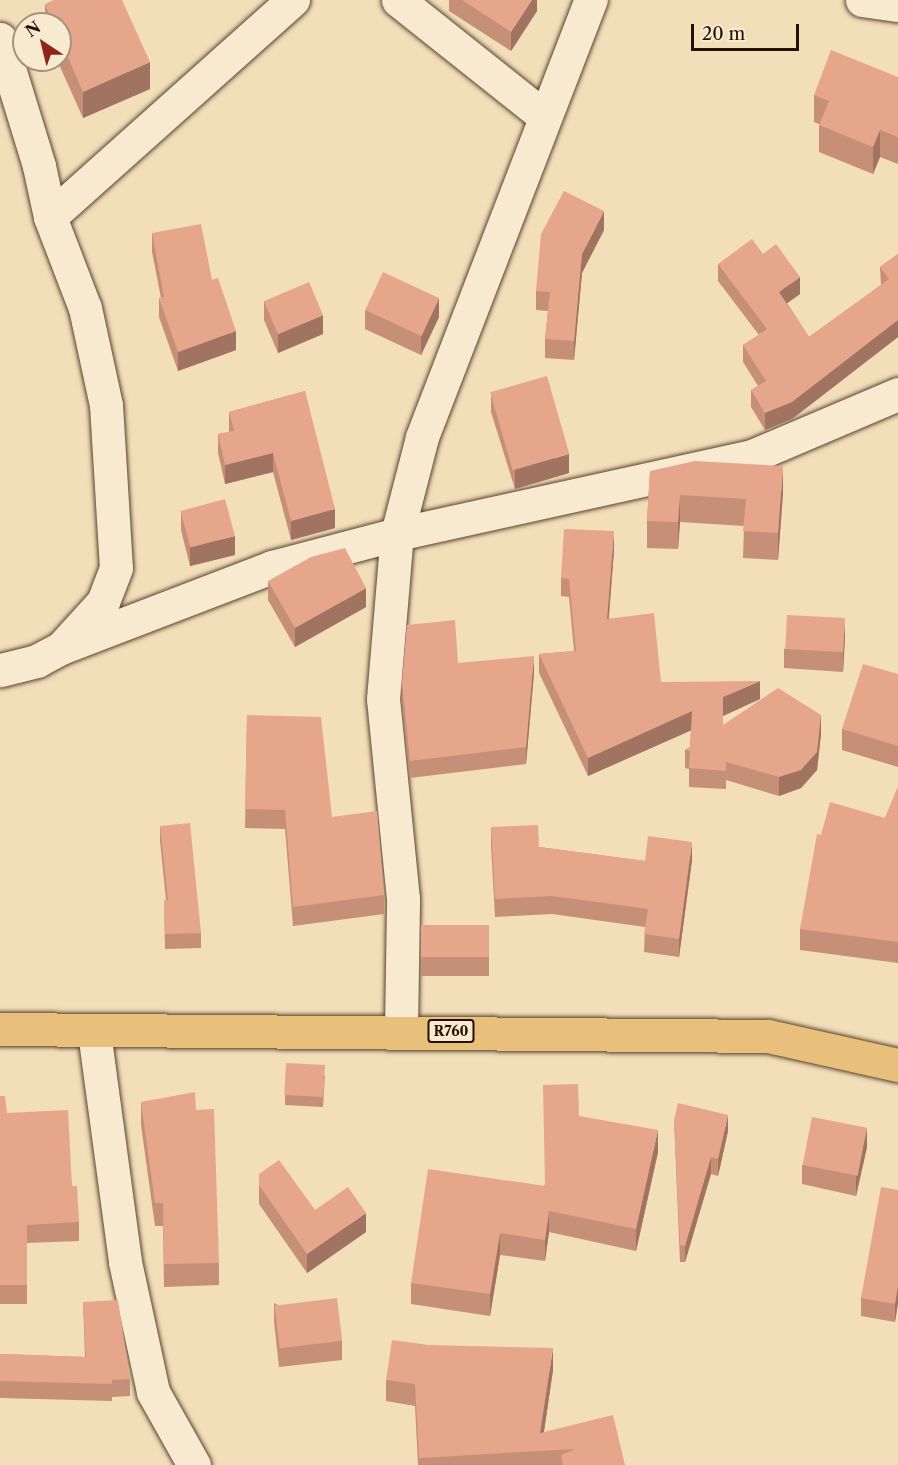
<!DOCTYPE html>
<style>
body{margin:0}
#map{position:relative;width:898px;height:1465px;overflow:hidden;background:#f2deb8;font-family:"Libre Caslon Text",serif}
div>[style]{position:absolute}
.roads{filter:drop-shadow(0 0 2px #58442e) drop-shadow(0 0 2px #58442e)}
.minor>*{height:33px;margin:-16.5px;padding:0 16.5px;transform-origin:16.5px;border-radius:16.5px;background:#f7ead1}
.major>*{height:33px;margin:-16.5px;padding:0 16.5px;transform-origin:16.5px;border-radius:16.5px;background:#e9bf7c}
.wall>*{inset:0;background:#c68f78;transform-origin:0 0}
.shaded-wall>*{inset:0;background:#a17462}
.building>*{inset:0;background:#e6a68c;transform-origin:0 0}
span{translate:-50% -50%;white-space:nowrap;text-align:center;line-height:1.15;-webkit-text-stroke:4.5px #f7ead1;paint-order:stroke}
.shield-label span{padding:2px 4px;background:#f7ead1;border:2px solid;border-radius:4px;-webkit-text-stroke-width:0}
.shield-label{font-size:14px;color:#251100;font-weight:700}
.north{position:absolute;left:12px;top:12px;width:60px;height:60px;box-sizing:border-box;background:#f7ead1;border:2px solid #a3937d;border-radius:50%;rotate:325deg;font-size:16px;font-weight:700;line-height:24px;text-align:center;color:#251100}
.north::after{content:'';display:block;margin:auto;width:21px;height:27px;background:#8f2418;clip-path:polygon(50% 0,100% 100%,50% 72%,0 100%)}
.scale{position:absolute;left:691px;top:24px;width:108px;height:27px;box-sizing:border-box;border:3px solid #251100;border-top:0;padding-left:8px;font-size:18px;line-height:21px;white-space:nowrap;color:#251100;-webkit-text-stroke:4px #f7ead1;paint-order:stroke}
</style>
<div id="map">
<div class="roads">
<div class="minor">
<i style="left:398px;top:0;width:186px;rotate:38.5deg"></i>
<i style="left:862px;top:0;width:36px;rotate:8deg"></i>
<i style="left:0;top:39px;width:133px;rotate:72.9deg"></i>
<i style="left:39px;top:166px;width:52px;rotate:77.8deg"></i>
<i style="left:50px;top:217px;width:97px;rotate:69deg"></i>
<i style="left:85px;top:308px;width:99px;rotate:77.8deg"></i>
<i style="left:106px;top:405px;width:163px;rotate:86.5deg"></i>
<i style="left:116px;top:568px;width:36px;rotate:111deg"></i>
<i style="left:103px;top:602px;width:62px;rotate:132.4deg"></i>
<i style="left:61px;top:648px;width:27px;rotate:152deg"></i>
<i style="left:37px;top:661px;width:38px;rotate:166deg"></i>
<i style="left:50px;top:217px;width:326px;rotate:-41.8deg"></i>
<i style="left:61px;top:648px;width:226px;rotate:-21deg"></i>
<i style="left:272px;top:567px;width:129px;rotate:-14.8deg"></i>
<i style="left:397px;top:534px;width:363px;rotate:-12.4deg"></i>
<i style="left:752px;top:456px;width:159px;rotate:-23deg"></i>
<i style="left:401px;top:1031px;width:132px;rotate:-89.1deg"></i>
<i style="left:403px;top:899px;width:201px;rotate:-95.7deg"></i>
<i style="left:383px;top:699px;width:166px;rotate:-85.2deg"></i>
<i style="left:397px;top:534px;width:100px;rotate:-75.5deg"></i>
<i style="left:422px;top:437px;width:469px;rotate:-68.9deg"></i>
<i style="left:94px;top:1032px;width:232px;rotate:82.3deg"></i>
<i style="left:125px;top:1262px;width:133px;rotate:77.8deg"></i>
<i style="left:153px;top:1392px;width:84px;rotate:60.7deg"></i>
</div>
<div class="major">
<i style="left:0;top:1029px;width:768px;rotate:0.52deg"></i>
<i style="left:768px;top:1036px;width:133px;rotate:12.6deg"></i>
</div>
</div>
<div class="wall">
<i style="clip-path:polygon(449px 0,537px 0,537px 11px,511px 51px,449px 11px)"></i>
<i style="clip-path:polygon(45px 4px,150px 89px,83px 118px,57px 60px,60px 60px,60px 24px,45px 24px)"></i>
<i style="clip-path:polygon(898px 77px,898px 164px,880px 157px,873px 174px,819px 152px,819px 124px,814px 122px,814px 95px)"></i>
<i style="clip-path:polygon(604px 230px,582px 273px,574px 360px,545px 358px,545px 339px,548px 311px,536px 310px,536px 291px)"></i>
<i style="clip-path:polygon(152px 233px,212px 280px,236px 350px,178px 371px,159px 317px,159px 298px,161px 298px,152px 252px)"></i>
<i style="clip-path:polygon(763px 254px,800px 294px,787px 303px,809px 337px,881px 285px,880px 267px,898px 254px,898px 337px,792px 419px,765px 430px,751px 407px,751px 390px,758px 386px,743px 362px,743px 345px,759px 335px,718px 281px,718px 264px)"></i>
<i style="clip-path:polygon(264px 301px,323px 334px,278px 353px,264px 320px)"></i>
<i style="clip-path:polygon(365px 310px,439px 317px,421px 355px,365px 329px)"></i>
<i style="clip-path:polygon(305px 391px,335px 528px,291px 540px,273px 472px,225px 484px,218px 453px,218px 434px,229px 432px,229px 412px)"></i>
<i style="clip-path:polygon(491px 393px,569px 473px,515px 489px,491px 412px)"></i>
<i style="clip-path:polygon(650px 471px,783px 493px,778px 560px,743px 558px,744px 526px,680px 522px,678px 549px,647px 548px,647px 521px)"></i>
<i style="clip-path:polygon(181px 511px,235px 555px,190px 566px,181px 530px)"></i>
<i style="clip-path:polygon(614px 550px,609px 618px,661px 682px,760px 699px,723px 716px,723px 725px,821px 734px,817px 770px,801px 788px,779px 796px,726px 780px,726px 789px,689px 787px,689px 769px,685px 768px,685px 750px,690px 747px,691px 730px,588px 776px,539px 673px,539px 654px,574px 651px,569px 597px,561px 596px,561px 578px)"></i>
<i style="clip-path:polygon(268px 581px,366px 607px,295px 647px,268px 600px)"></i>
<i style="clip-path:polygon(845px 637px,843px 672px,784px 668px,784px 649px)"></i>
<i style="clip-path:polygon(458px 663px,534px 673px,526px 764px,410px 778px,402px 699px,402px 682px)"></i>
<i style="clip-path:polygon(898px 674px,898px 767px,842px 750px,842px 729px)"></i>
<i style="clip-path:polygon(247px 715px,332px 817px,384px 895px,384px 914px,293px 926px,285px 829px,245px 828px)"></i>
<i style="clip-path:polygon(898px 787px,898px 963px,800px 950px,800px 929px,821px 835px,885px 818px)"></i>
<i style="clip-path:polygon(160px 826px,201px 933px,201px 948px,165px 949px,164px 900px,166px 900px,160px 841px)"></i>
<i style="clip-path:polygon(491px 827px,539px 847px,645px 861px,692px 860px,679px 957px,644px 952px,645px 927px,552px 914px,495px 917px,491px 846px)"></i>
<i style="left:489px;top:925px;width:51px;height:68px;rotate:90deg"></i>
<i style="clip-path:polygon(325px 1075px,323px 1107px,285px 1105px,285px 1095px)"></i>
<i style="clip-path:polygon(0 1096px,7px 1113px,72px 1186px,79px 1222px,79px 1241px,27px 1243px,27px 1304px,0 1304px)"></i>
<i style="clip-path:polygon(141px 1102px,196px 1110px,219px 1263px,219px 1285px,164px 1287px,163px 1226px,155px 1226px,141px 1125px)"></i>
<i style="clip-path:polygon(579px 1116px,658px 1152px,636px 1251px,549px 1232px,545px 1261px,500px 1255px,490px 1316px,411px 1304px,411px 1283px,544px 1186px)"></i>
<i style="clip-path:polygon(674px 1120px,728px 1131px,718px 1176px,711px 1174px,685px 1262px,680px 1262px)"></i>
<i style="clip-path:polygon(867px 1147px,856px 1196px,802px 1184px,802px 1165px)"></i>
<i style="clip-path:polygon(259px 1174px,315px 1210px,366px 1232px,307px 1273px,259px 1204px)"></i>
<i style="clip-path:polygon(898px 1190px,898px 1303px,895px 1322px,861px 1316px,861px 1298px)"></i>
<i style="clip-path:polygon(83px 1302px,130px 1379px,130px 1396px,112px 1397px,112px 1401px,0 1398px,0 1354px,85px 1357px)"></i>
<i style="clip-path:polygon(274px 1303px,342px 1341px,342px 1360px,279px 1367px,274px 1322px)"></i>
<i style="clip-path:polygon(553px 1370px,544px 1432px,625px 1465px,418px 1465px,415px 1406px,386px 1401px,386px 1380px)"></i>
</div>
<div class="shaded-wall">
<i style="clip-path:polygon(532px 0,537px 0,537px 11px,511px 51px,511px 32px)"></i>
<i style="clip-path:polygon(150px 62px,150px 89px,83px 118px,83px 92px)"></i>
<i style="clip-path:polygon(880px 130px,880px 157px,873px 174px,873px 147px)"></i>
<i style="clip-path:polygon(604px 211px,604px 230px,582px 273px,574px 360px,574px 341px,582px 254px)"></i>
<i style="clip-path:polygon(800px 277px,800px 294px,779px 309px,779px 292px)"></i>
<i style="clip-path:polygon(439px 298px,439px 317px,421px 355px,421px 336px)"></i>
<i style="clip-path:polygon(323px 315px,323px 334px,278px 353px,278px 334px)"></i>
<i style="clip-path:polygon(898px 320px,898px 337px,792px 419px,765px 430px,765px 413px)"></i>
<i style="clip-path:polygon(236px 331px,236px 350px,178px 371px,178px 352px)"></i>
<i style="clip-path:polygon(273px 453px,273px 472px,225px 484px,225px 465px)"></i>
<i style="clip-path:polygon(569px 454px,569px 473px,515px 489px,515px 470px)"></i>
<i style="clip-path:polygon(783px 466px,783px 493px,778px 560px,778px 533px)"></i>
<i style="clip-path:polygon(680px 495px,680px 522px,678px 549px,678px 522px)"></i>
<i style="clip-path:polygon(335px 509px,335px 528px,291px 540px,291px 521px)"></i>
<i style="clip-path:polygon(614px 531px,614px 550px,607px 637px,607px 619px)"></i>
<i style="clip-path:polygon(235px 536px,235px 555px,190px 566px,190px 547px)"></i>
<i style="clip-path:polygon(366px 588px,366px 607px,295px 647px,295px 628px)"></i>
<i style="clip-path:polygon(845px 618px,845px 637px,843px 672px,843px 653px)"></i>
<i style="clip-path:polygon(534px 656px,534px 673px,526px 764px,526px 747px)"></i>
<i style="clip-path:polygon(760px 681px,760px 699px,723px 716px,723px 697px)"></i>
<i style="clip-path:polygon(692px 711px,692px 730px,588px 776px,588px 758px)"></i>
<i style="clip-path:polygon(821px 715px,821px 734px,817px 770px,801px 788px,779px 796px,779px 777px)"></i>
<i style="clip-path:polygon(692px 842px,692px 860px,679px 957px,679px 939px)"></i>
<i style="clip-path:polygon(728px 1115px,728px 1131px,718px 1176px,718px 1159px)"></i>
<i style="clip-path:polygon(867px 1128px,867px 1147px,856px 1196px,856px 1177px)"></i>
<i style="clip-path:polygon(658px 1130px,658px 1152px,636px 1251px,636px 1229px)"></i>
<i style="clip-path:polygon(711px 1157px,711px 1174px,685px 1262px,685px 1246px)"></i>
<i style="clip-path:polygon(549px 1211px,549px 1232px,545px 1261px,545px 1240px)"></i>
<i style="clip-path:polygon(366px 1213px,366px 1232px,307px 1273px,307px 1254px)"></i>
<i style="clip-path:polygon(500px 1233px,500px 1255px,490px 1316px,490px 1294px)"></i>
<i style="clip-path:polygon(898px 1285px,898px 1303px,895px 1322px,895px 1304px)"></i>
<i style="clip-path:polygon(553px 1348px,553px 1370px,541px 1451px,540px 1433px)"></i>
</div>
<div class="building">
<i style="clip-path:polygon(54px 0,122px 0,150px 62px,83px 92px,60px 39px,60px 24px,53px 24px,45px 4px)"></i>
<i style="clip-path:polygon(462px 0,532px 0,511px 32px)"></i>
<i style="clip-path:polygon(831px 50px,898px 77px,898px 137px,880px 130px,873px 147px,819px 125px,829px 101px,814px 95px)"></i>
<i style="clip-path:polygon(564px 191px,604px 211px,582px 254px,574px 341px,545px 339px,550px 292px,536px 291px,541px 234px)"></i>
<i style="clip-path:polygon(201px 224px,212px 280px,218px 278px,236px 331px,178px 352px,159px 298px,164px 297px,152px 233px)"></i>
<i style="clip-path:polygon(752px 239px,763px 254px,776px 244px,800px 277px,779px 292px,809px 337px,889px 279px,880px 267px,898px 254px,898px 320px,792px 402px,765px 413px,751px 390px,766px 381px,743px 345px,767px 329px,718px 264px)"></i>
<i style="left:383px;top:272px;width:62px;height:42px;rotate:25deg"></i>
<i style="left:309px;top:282px;width:36px;height:49px;rotate:67deg"></i>
<i style="left:547px;top:376px;width:81px;height:59px;rotate:74deg"></i>
<i style="clip-path:polygon(305px 391px,335px 509px,291px 521px,273px 453px,225px 465px,218px 434px,234px 431px,229px 412px)"></i>
<i style="clip-path:polygon(695px 461px,783px 466px,778px 533px,743px 531px,746px 499px,680px 495px,678px 522px,647px 521px,650px 471px)"></i>
<i style="left:225px;top:499px;width:38px;height:46px;rotate:75deg"></i>
<i style="clip-path:polygon(564px 529px,614px 531px,607px 619px,654px 613px,661px 682px,760px 681px,723px 697px,723px 725px,778px 688px,821px 715px,817px 752px,801px 770px,779px 777px,726px 762px,726px 771px,689px 768px,690px 751px,685px 750px,690px 747px,692px 711px,588px 758px,539px 654px,576px 651px,569px 579px,561px 578px)"></i>
<i style="clip-path:polygon(345px 548px,366px 588px,295px 628px,268px 581px,311px 557px)"></i>
<i style="left:787px;top:615px;width:58px;height:34px;rotate:3deg"></i>
<i style="clip-path:polygon(455px 620px,458px 663px,534px 656px,526px 747px,410px 761px,402px 682px,407px 625px)"></i>
<i style="clip-path:polygon(863px 664px,898px 674px,898px 746px,842px 729px)"></i>
<i style="clip-path:polygon(247px 715px,321px 717px,332px 817px,377px 811px,384px 895px,293px 907px,285px 810px,245px 809px)"></i>
<i style="clip-path:polygon(898px 787px,898px 942px,800px 929px,817px 834px,821px 835px,830px 802px,885px 818px)"></i>
<i style="clip-path:polygon(190px 823px,201px 933px,165px 934px,164px 900px,168px 900px,160px 826px)"></i>
<i style="clip-path:polygon(538px 825px,539px 847px,645px 861px,648px 836px,692px 842px,679px 939px,644px 934px,648px 909px,552px 896px,495px 899px,491px 827px)"></i>
<i style="left:489px;top:925px;width:32px;height:68px;rotate:90deg"></i>
<i style="left:286px;top:1063px;width:39px;height:32px;rotate:3deg"></i>
<i style="clip-path:polygon(578px 1084px,579px 1116px,658px 1130px,636px 1229px,549px 1211px,545px 1240px,500px 1233px,490px 1294px,411px 1283px,428px 1169px,545px 1186px,543px 1085px)"></i>
<i style="clip-path:polygon(195px 1092px,196px 1110px,214px 1109px,219px 1263px,164px 1264px,163px 1203px,155px 1203px,141px 1102px)"></i>
<i style="clip-path:polygon(0 1096px,5px 1096px,7px 1113px,68px 1110px,72px 1186px,77px 1186px,79px 1222px,27px 1225px,27px 1285px,0 1285px)"></i>
<i style="clip-path:polygon(678px 1103px,728px 1115px,718px 1159px,711px 1157px,685px 1246px,680px 1245px,674px 1120px)"></i>
<i style="left:812px;top:1117px;width:56px;height:49px;rotate:11deg"></i>
<i style="clip-path:polygon(279px 1160px,315px 1210px,348px 1187px,366px 1213px,307px 1254px,259px 1185px,259px 1174px)"></i>
<i style="clip-path:polygon(881px 1187px,898px 1190px,898px 1285px,895px 1304px,861px 1298px)"></i>
<i style="left:337px;top:1298px;width:43px;height:63px;rotate:83deg"></i>
<i style="clip-path:polygon(118px 1300px,130px 1379px,112px 1380px,112px 1384px,0 1381px,0 1354px,86px 1357px,83px 1302px)"></i>
<i style="clip-path:polygon(392px 1340px,429px 1345px,553px 1348px,540px 1433px,613px 1415px,625px 1465px,563px 1465px,561px 1455px,575px 1449px,419px 1458px,415px 1384px,386px 1380px)"></i>
</div>
<div class="shield-label">
<span style="left:451px;top:1031px">R760</span>
</div>
<div class="north">N</div>
<div class="scale">20 m</div>
</div>
